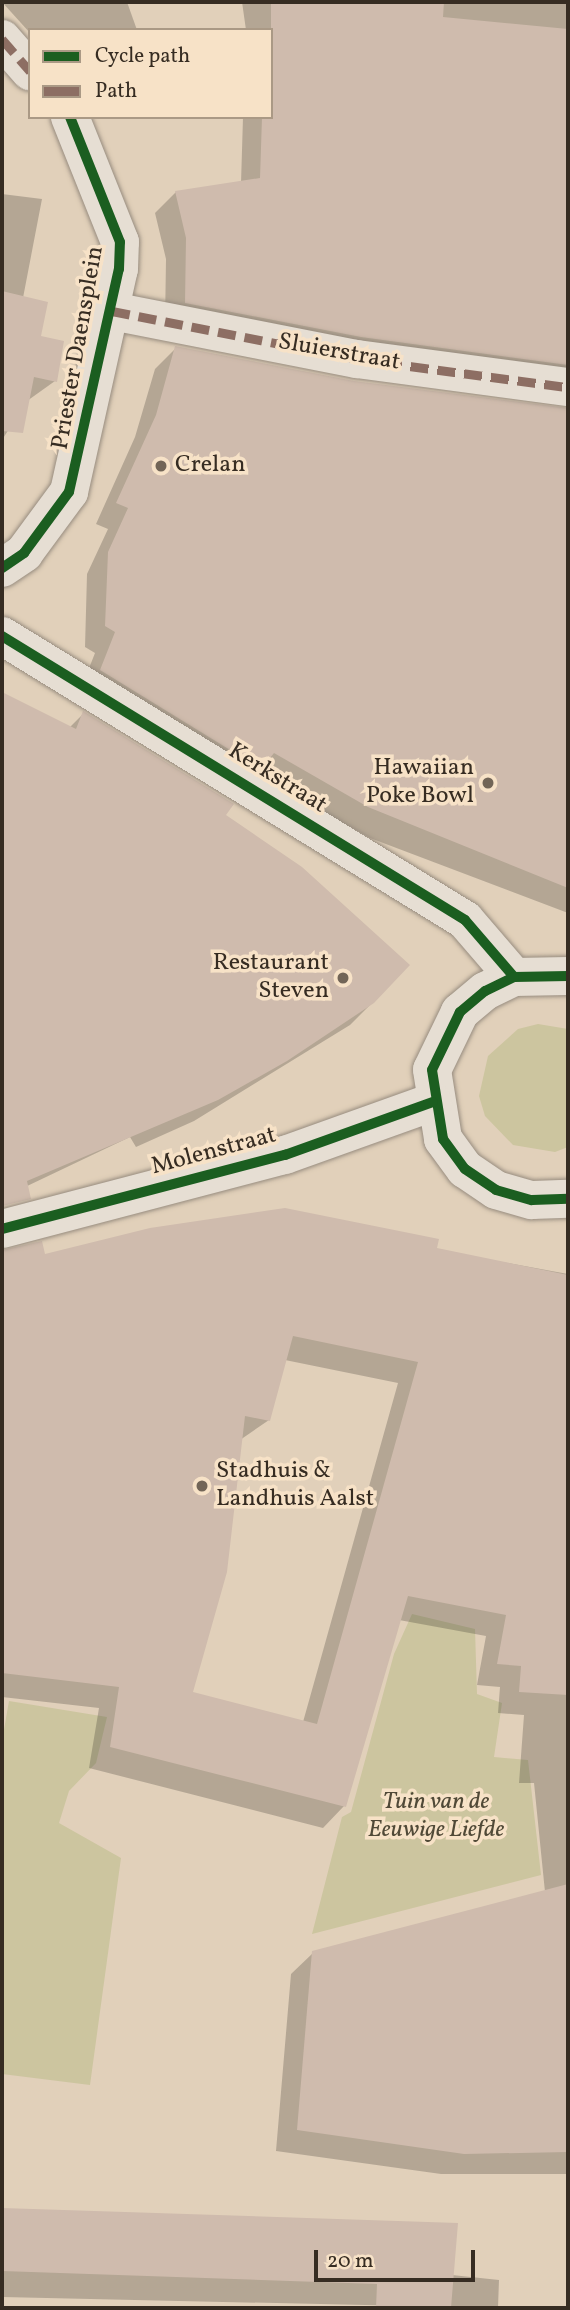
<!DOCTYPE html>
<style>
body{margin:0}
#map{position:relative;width:570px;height:2310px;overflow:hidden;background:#e1d0ba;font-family:Vollkorn,serif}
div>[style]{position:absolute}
.green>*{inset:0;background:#ccc59f}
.shadow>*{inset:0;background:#0003}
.building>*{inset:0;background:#cfbbad}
.roads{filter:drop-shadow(0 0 2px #978c7f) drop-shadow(0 0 2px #978c7f)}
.street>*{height:38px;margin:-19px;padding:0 19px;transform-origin:19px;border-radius:19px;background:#e6ded3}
.quiet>*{height:9px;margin-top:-4.5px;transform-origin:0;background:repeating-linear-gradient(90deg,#8d6e63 0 18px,transparent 0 27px)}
.cycleway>*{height:10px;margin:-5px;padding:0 5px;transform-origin:5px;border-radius:5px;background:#1b5e20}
.dots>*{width:19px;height:19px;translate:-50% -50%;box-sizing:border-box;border:4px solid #f7e2c7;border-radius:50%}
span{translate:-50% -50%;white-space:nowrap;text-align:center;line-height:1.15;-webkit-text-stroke:7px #f7e2c7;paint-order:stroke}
.street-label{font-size:24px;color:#362c22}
.poi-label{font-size:24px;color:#362c22}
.left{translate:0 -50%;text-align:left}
.right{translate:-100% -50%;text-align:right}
.park-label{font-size:24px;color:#504937;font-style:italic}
.frame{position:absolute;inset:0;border:4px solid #362c22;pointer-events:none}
.legend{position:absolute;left:28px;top:28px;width:245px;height:91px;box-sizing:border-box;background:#f7e2c7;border:2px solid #aa9985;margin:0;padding:9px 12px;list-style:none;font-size:21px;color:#362c22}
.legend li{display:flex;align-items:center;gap:14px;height:35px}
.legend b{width:35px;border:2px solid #aa9985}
.scale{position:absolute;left:314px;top:2250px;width:161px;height:32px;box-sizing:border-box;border:4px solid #362c22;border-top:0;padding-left:9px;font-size:21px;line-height:24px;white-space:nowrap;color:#362c22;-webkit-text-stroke:5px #f7e2c7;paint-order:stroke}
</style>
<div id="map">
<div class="green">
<i style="clip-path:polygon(538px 1024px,568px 1029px,568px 1147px,555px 1152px,513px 1145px,485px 1116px,479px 1096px,488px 1056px,518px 1029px)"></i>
<i style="clip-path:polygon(412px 1614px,475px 1629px,477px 1694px,502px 1703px,494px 1757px,528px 1760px,541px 1875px,312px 1934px,342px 1817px,351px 1812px,394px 1654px)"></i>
<i style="clip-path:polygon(9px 1701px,107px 1717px,96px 1763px,69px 1791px,59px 1823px,121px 1858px,90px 2085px,2px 2074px,2px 1741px)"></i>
</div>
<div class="shadow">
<i style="clip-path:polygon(2px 2px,127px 2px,137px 30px,30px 33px)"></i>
<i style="clip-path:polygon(242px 2px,568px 2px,568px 400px,165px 323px,166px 259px,155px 213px,176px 192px,241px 183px,243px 117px,271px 117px,271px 30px,246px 30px)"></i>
<i style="clip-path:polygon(2px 194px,42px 199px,23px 298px,55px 381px,27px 401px,2px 440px)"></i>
<i style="clip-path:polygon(176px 348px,354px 382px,567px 410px,568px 401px,568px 913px,370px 838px,254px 774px,80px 691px,95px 653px,85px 647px,87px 574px,108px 529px,96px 524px,135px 437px,155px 369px)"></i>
<i style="clip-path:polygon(2px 695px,69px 728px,83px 714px,223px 816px,373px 1002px,350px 1025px,194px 1121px,136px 1147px,130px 1137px,2px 1198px)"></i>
<i style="clip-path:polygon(evenodd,19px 1249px,44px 1256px,436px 1250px,568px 1274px,568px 2174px,441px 2174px,276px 2151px,291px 1974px,313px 1953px,545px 1892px,534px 1783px,519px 1783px,524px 1715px,498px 1713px,500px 1687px,477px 1685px,486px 1636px,399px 1620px,344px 1806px,323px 1828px,89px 1768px,99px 1708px,2px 1697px,2px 1263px,19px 1249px,285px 1360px,398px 1383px,303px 1722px,191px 1693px,240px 1440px,269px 1420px,285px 1360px)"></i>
<i style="clip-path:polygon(2px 2210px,456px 2225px,452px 2275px,499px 2280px,498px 2308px,2px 2297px)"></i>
</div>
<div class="building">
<i style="clip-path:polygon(271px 2px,444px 2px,443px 17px,568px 29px,568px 365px,361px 337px,185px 303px,186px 238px,175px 191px,260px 178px,262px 117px,271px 117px)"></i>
<i style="clip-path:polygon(2px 291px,48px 302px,41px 336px,64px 341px,57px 382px,34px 377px,23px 433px,2px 431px)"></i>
<i style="clip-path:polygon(175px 346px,354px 381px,568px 408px,568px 888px,368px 807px,274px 753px,261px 769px,100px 670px,115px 632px,105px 626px,108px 552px,128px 508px,116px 503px,156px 415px)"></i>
<i style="clip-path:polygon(2px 692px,76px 729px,83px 711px,234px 804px,226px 815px,302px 867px,410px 965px,374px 1003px,287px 1061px,218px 1100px,27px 1181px,31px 1199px,2px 1206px)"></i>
<i style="clip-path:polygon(evenodd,285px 1208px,439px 1239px,437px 1248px,568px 1275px,568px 1695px,519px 1692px,521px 1666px,497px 1664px,506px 1615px,408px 1596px,346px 1807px,110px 1747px,119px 1687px,2px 1673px,2px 1250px,42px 1241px,45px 1254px,150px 1228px,285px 1208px,293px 1336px,418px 1362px,317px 1724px,193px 1692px,227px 1572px,245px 1416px,270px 1421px,293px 1336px)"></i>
<i style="clip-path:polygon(568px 1884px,568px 2152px,464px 2154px,297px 2130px,312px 1951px)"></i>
<i style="clip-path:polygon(2px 2208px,458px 2223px,451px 2308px,376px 2308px,377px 2284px,2px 2271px)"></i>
</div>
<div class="roads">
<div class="street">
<i style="left:2px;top:39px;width:43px;rotate:48.8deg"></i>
<i style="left:112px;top:311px;width:250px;rotate:11.1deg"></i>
<i style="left:357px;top:359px;width:213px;rotate:7.6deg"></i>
<i style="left:2px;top:568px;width:27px;rotate:-34deg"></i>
<i style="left:24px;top:553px;width:76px;rotate:-53.6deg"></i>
<i style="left:69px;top:492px;width:229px;rotate:-77.4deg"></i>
<i style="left:119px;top:269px;width:27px;rotate:-88deg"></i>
<i style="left:120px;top:242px;width:135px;rotate:-111.8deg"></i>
<i style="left:2px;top:636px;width:543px;rotate:31.52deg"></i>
<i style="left:465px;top:920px;width:75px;rotate:49.3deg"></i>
<i style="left:568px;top:976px;width:54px;rotate:178.9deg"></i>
<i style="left:514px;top:977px;width:32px;rotate:154deg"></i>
<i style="left:485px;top:991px;width:33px;rotate:140deg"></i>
<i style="left:460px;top:1012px;width:64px;rotate:115.8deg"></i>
<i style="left:432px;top:1070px;width:70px;rotate:80.9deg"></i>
<i style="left:443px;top:1139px;width:37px;rotate:54deg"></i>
<i style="left:465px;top:1169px;width:37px;rotate:34deg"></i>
<i style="left:496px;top:1190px;width:37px;rotate:16deg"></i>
<i style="left:532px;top:1200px;width:36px;rotate:-2deg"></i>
<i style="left:2px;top:1229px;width:293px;rotate:-14.7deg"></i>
<i style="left:285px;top:1155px;width:157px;rotate:-19.7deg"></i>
</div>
</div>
<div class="quiet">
<i style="left:2px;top:39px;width:43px;rotate:48.8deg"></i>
<i style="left:112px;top:311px;width:250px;rotate:11.1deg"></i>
<i style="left:357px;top:359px;width:213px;rotate:7.6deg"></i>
</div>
<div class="cycleway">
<i style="left:2px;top:568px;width:27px;rotate:-34deg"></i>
<i style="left:24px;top:553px;width:76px;rotate:-53.6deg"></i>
<i style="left:69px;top:492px;width:229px;rotate:-77.4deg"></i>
<i style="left:119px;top:269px;width:27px;rotate:-88deg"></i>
<i style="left:120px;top:242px;width:135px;rotate:-111.8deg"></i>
<i style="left:2px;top:636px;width:543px;rotate:31.52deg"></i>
<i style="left:465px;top:920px;width:75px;rotate:49.3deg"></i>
<i style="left:568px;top:976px;width:54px;rotate:178.9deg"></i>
<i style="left:514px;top:977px;width:32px;rotate:154deg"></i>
<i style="left:485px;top:991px;width:33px;rotate:140deg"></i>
<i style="left:460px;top:1012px;width:64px;rotate:115.8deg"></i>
<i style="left:432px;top:1070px;width:70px;rotate:80.9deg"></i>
<i style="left:443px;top:1139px;width:37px;rotate:54deg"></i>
<i style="left:465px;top:1169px;width:37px;rotate:34deg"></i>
<i style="left:496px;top:1190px;width:37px;rotate:16deg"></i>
<i style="left:532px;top:1200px;width:36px;rotate:-2deg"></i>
<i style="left:2px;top:1229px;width:293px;rotate:-14.7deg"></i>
<i style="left:285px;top:1155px;width:157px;rotate:-19.7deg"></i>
</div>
<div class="dots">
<i style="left:161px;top:466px;background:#726557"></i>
<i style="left:488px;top:783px;background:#726557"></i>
<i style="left:343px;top:978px;background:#726557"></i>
<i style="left:202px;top:1486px;background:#726557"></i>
</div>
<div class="street-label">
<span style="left:79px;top:348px;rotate:-80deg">Priester Daensplein</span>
<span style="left:339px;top:353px;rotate:10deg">Sluierstraat</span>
<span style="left:277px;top:779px;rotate:32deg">Kerkstraat</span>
<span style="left:214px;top:1152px;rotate:-15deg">Molenstraat</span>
</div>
<div class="poi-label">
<span class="left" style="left:175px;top:466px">Crelan</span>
<span class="right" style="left:474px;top:783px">Hawaiian<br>Poke Bowl</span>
<span class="right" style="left:329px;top:978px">Restaurant<br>Steven</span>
<span class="left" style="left:216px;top:1486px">Stadhuis &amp;<br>Landhuis Aalst</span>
</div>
<div class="park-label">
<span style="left:436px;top:1817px">Tuin van de<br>Eeuwige Liefde</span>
</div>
<div class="frame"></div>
<ul class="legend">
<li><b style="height:9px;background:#1b5e20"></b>Cycle path</li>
<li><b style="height:9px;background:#8d6e63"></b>Path</li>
</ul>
<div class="scale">20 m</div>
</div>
